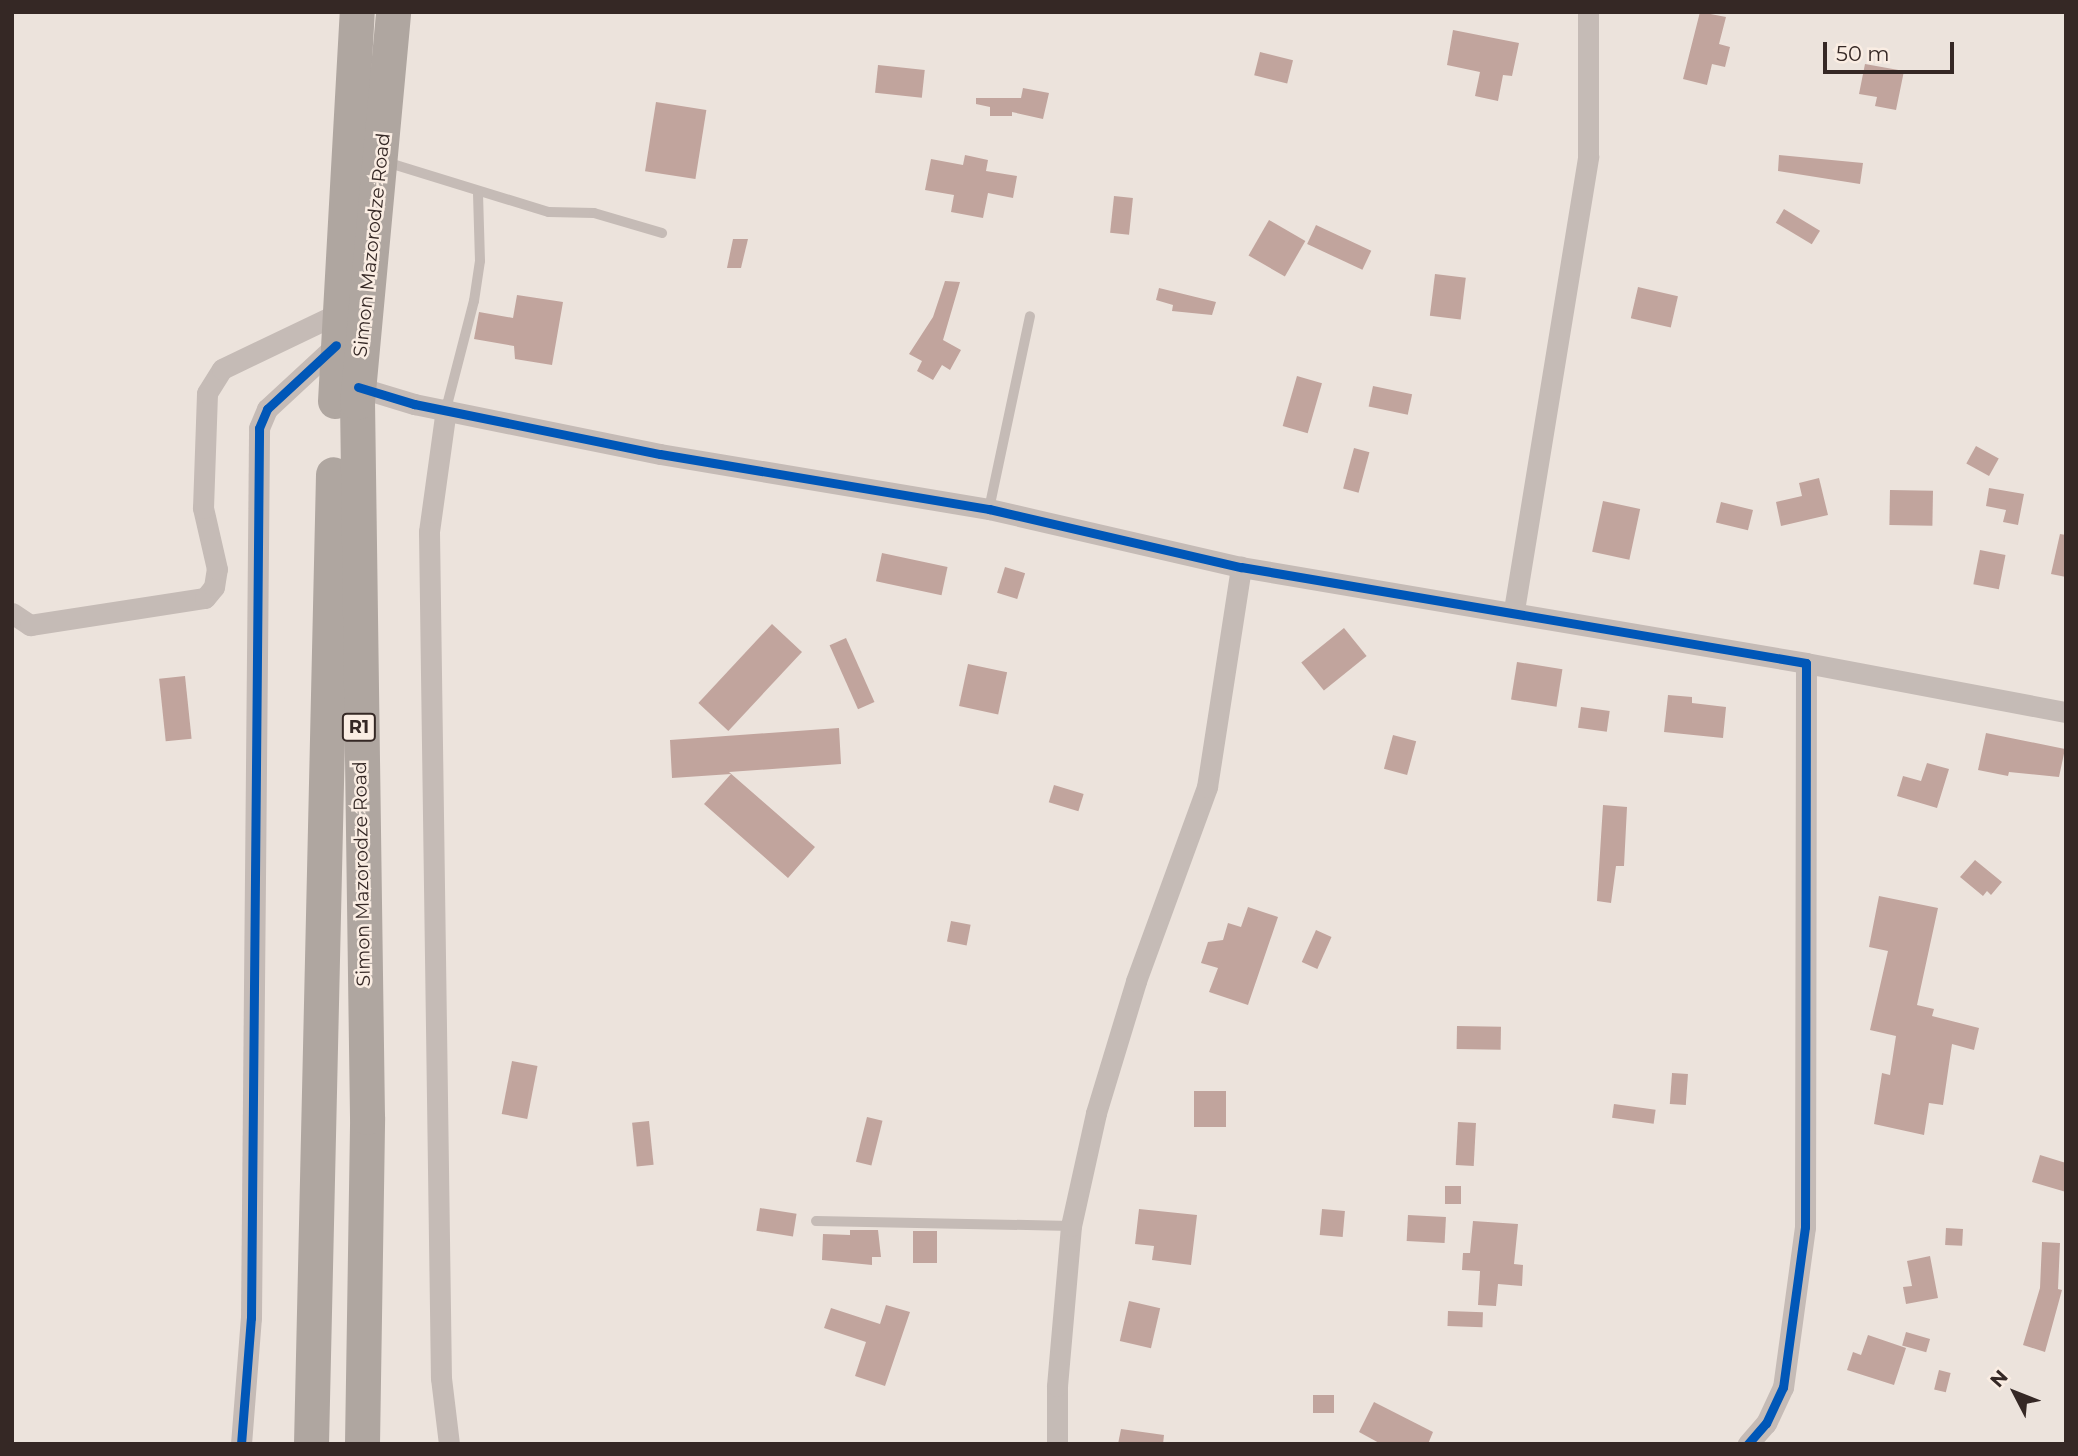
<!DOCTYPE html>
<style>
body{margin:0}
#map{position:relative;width:2078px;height:1456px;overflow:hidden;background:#ece3dc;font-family:Montserrat,sans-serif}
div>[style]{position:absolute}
.building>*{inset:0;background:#c1a49d;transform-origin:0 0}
.service>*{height:10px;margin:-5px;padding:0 5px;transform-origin:5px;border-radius:5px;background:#c5bbb6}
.minor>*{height:21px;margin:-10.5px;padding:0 10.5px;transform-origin:10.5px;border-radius:10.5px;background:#c5bbb6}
.trunk>*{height:35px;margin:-17.5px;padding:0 17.5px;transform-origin:17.5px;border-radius:17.5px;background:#afa6a0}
.cycleway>*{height:9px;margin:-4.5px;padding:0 4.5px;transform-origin:4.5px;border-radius:4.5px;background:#0057b8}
span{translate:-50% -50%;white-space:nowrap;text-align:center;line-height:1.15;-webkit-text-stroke:5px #faede3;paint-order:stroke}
.shield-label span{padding:2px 5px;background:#faede3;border:2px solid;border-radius:5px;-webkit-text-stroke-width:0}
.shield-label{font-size:18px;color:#352825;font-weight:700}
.street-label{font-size:19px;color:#352825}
.frame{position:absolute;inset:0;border:14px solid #352825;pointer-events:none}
.north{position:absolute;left:1980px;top:1358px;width:70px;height:70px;-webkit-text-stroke:5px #faede3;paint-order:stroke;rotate:312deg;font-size:19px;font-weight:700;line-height:28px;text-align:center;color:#352825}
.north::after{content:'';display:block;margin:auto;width:24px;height:32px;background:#352825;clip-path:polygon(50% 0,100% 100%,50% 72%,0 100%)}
.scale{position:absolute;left:1823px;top:42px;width:131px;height:32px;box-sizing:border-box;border:4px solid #352825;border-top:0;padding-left:9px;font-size:21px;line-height:24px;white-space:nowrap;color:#352825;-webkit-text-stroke:5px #faede3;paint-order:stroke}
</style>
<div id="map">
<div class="building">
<i style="clip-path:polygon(1700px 12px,1726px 17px,1719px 44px,1730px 47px,1725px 67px,1712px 64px,1707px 85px,1683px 79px)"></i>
<i style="clip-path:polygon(1453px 30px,1519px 43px,1512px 76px,1503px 75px,1498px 101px,1475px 96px,1480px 72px,1447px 65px)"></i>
<i style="left:1260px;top:52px;width:34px;height:24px;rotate:14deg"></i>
<i style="clip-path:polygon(1865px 64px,1904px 71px,1896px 110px,1875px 106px,1877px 97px,1859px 94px)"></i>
<i style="left:878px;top:65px;width:47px;height:28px;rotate:6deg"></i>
<i style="clip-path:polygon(1023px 88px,1049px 93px,1043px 119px,1012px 112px,1012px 116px,990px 116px,990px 107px,976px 104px,976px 98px,1021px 98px)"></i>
<i style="left:656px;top:102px;width:51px;height:70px;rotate:9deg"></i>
<i style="clip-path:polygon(965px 155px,988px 160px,986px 171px,1017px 176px,1013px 198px,988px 193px,983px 218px,951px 212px,954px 195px,925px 190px,931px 159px,963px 165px)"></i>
<i style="clip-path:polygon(1779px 155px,1863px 163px,1860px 184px,1778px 171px)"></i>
<i style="left:1114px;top:196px;width:19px;height:37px;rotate:6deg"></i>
<i style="left:1784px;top:209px;width:42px;height:16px;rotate:31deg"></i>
<i style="left:1269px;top:220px;width:42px;height:41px;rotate:30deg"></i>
<i style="left:1316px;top:225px;width:61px;height:21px;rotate:25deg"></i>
<i style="clip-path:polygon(733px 239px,748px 239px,741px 268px,727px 268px)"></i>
<i style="left:1435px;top:274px;width:31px;height:42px;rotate:7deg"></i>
<i style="clip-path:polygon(945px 281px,960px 282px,943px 340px,961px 350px,950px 370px,942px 365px,933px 380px,917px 371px,922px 361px,909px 354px,933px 317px)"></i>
<i style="left:1638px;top:287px;width:41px;height:32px;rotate:13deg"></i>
<i style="clip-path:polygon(1159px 288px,1216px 302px,1212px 315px,1172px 311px,1173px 305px,1156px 300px)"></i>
<i style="clip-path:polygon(517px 295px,563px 302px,552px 365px,515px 359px,514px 346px,474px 339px,479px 312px,513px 318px)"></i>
<i style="left:1297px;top:376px;width:26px;height:52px;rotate:16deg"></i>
<i style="left:1373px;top:386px;width:40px;height:21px;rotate:12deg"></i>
<i style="left:1976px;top:446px;width:26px;height:20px;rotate:29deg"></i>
<i style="left:1354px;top:448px;width:16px;height:42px;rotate:15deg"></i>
<i style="clip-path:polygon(1819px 478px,1828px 515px,1781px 526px,1776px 502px,1802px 496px,1799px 483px)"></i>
<i style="clip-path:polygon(1989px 488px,2024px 494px,2018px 525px,2003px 522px,2006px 510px,1986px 506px)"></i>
<i style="left:1890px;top:490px;width:43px;height:35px;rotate:1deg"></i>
<i style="left:1603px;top:501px;width:38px;height:52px;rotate:12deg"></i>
<i style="left:1721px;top:502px;width:33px;height:21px;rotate:14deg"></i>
<i style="clip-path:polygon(2060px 534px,2066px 535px,2066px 577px,2051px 574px)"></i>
<i style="left:1980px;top:550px;width:26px;height:35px;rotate:11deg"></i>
<i style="left:882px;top:553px;width:67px;height:29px;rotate:12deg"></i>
<i style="left:1005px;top:567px;width:21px;height:27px;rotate:17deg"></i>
<i style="left:772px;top:624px;width:41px;height:108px;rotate:43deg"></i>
<i style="left:1344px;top:628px;width:36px;height:55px;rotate:51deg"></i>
<i style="left:846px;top:638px;width:70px;height:18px;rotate:66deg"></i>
<i style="left:1517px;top:662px;width:46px;height:38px;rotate:9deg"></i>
<i style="left:968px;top:664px;width:40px;height:43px;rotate:12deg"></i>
<i style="left:185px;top:676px;width:63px;height:26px;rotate:84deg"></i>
<i style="clip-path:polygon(1668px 695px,1692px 697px,1692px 703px,1726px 707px,1723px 738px,1664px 732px)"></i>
<i style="left:1581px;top:707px;width:29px;height:21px;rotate:8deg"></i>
<i style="clip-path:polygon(839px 728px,841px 764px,729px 772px,815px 847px,788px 878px,704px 804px,731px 774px,672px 778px,670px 740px)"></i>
<i style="clip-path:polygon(1986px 733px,2065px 749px,2059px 777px,2009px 772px,2008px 776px,1978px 770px)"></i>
<i style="left:1393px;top:735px;width:24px;height:35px;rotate:15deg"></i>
<i style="clip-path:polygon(1927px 763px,1949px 769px,1937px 808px,1897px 796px,1903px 776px,1921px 781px)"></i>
<i style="left:1054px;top:785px;width:31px;height:18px;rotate:17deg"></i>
<i style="clip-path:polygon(1603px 805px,1627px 807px,1624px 866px,1616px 866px,1611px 903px,1597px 901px)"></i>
<i style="clip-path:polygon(1975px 860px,2002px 882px,1991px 895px,1987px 891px,1983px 896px,1960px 877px)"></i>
<i style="clip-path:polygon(1879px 896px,1938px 908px,1917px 1005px,1934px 1009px,1932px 1016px,1979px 1028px,1974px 1050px,1952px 1044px,1943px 1105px,1929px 1103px,1924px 1135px,1874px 1124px,1882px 1073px,1890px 1075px,1896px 1036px,1870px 1030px,1888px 951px,1869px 947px)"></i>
<i style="clip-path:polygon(1248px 907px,1278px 917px,1248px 1005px,1209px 992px,1218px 968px,1201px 963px,1208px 942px,1223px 940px,1228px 923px,1241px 927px)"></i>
<i style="left:951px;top:921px;width:20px;height:21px;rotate:11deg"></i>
<i style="left:1316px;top:930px;width:17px;height:35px;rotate:24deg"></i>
<i style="left:1457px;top:1026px;width:44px;height:23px;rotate:1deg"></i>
<i style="left:512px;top:1061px;width:26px;height:54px;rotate:11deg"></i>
<i style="left:1672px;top:1073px;width:16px;height:31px;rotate:4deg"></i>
<i style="left:1194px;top:1091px;width:32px;height:36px"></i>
<i style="left:1614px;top:1104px;width:42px;height:14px;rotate:8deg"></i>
<i style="left:867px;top:1117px;width:16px;height:46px;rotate:14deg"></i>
<i style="left:649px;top:1121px;width:44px;height:17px;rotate:84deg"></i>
<i style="left:1458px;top:1122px;width:18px;height:43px;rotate:3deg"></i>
<i style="clip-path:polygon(2040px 1155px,2066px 1163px,2066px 1192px,2032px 1182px)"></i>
<i style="left:1461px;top:1186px;width:18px;height:16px;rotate:90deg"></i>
<i style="left:760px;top:1208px;width:37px;height:23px;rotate:9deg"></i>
<i style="clip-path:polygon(1139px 1209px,1197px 1215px,1191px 1265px,1152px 1260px,1154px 1246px,1135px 1244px)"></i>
<i style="left:1322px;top:1209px;width:23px;height:26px;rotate:5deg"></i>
<i style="left:1408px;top:1215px;width:38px;height:26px;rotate:3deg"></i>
<i style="clip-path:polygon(1473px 1221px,1518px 1224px,1514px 1264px,1523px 1265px,1522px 1286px,1498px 1284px,1496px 1306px,1478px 1305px,1480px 1271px,1462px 1270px,1463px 1253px,1470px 1253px)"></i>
<i style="left:1946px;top:1228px;width:17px;height:17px;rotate:3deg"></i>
<i style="clip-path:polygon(850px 1230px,878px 1230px,881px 1257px,872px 1257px,872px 1265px,822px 1260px,823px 1234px,850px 1235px)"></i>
<i style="left:913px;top:1231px;width:24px;height:32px"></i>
<i style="clip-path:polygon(2042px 1242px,2060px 1243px,2058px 1289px,2062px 1290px,2045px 1352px,2023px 1345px,2040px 1288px)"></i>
<i style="clip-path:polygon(1930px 1256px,1938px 1298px,1906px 1304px,1903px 1287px,1912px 1286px,1907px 1261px)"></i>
<i style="left:1129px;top:1301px;width:32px;height:41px;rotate:13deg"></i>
<i style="clip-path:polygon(886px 1305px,910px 1312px,885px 1386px,855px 1376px,866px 1342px,824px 1328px,831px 1308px,880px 1324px)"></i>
<i style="left:1448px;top:1311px;width:35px;height:15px;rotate:2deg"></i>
<i style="left:1906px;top:1332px;width:25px;height:14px;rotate:16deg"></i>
<i style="clip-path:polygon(1868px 1335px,1906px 1348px,1894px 1385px,1847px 1370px,1853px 1352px,1861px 1355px)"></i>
<i style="left:1939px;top:1370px;width:12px;height:20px;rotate:14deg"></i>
<i style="left:1334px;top:1395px;width:18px;height:21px;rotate:90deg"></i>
<i style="clip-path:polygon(1374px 1402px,1433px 1432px,1428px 1444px,1381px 1444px,1359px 1432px)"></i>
<i style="clip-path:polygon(1121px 1429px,1164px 1435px,1163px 1444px,1118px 1444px)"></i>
</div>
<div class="service">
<i style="left:386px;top:162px;width:170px;rotate:17.1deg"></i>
<i style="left:549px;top:212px;width:45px;rotate:1.3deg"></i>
<i style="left:594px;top:213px;width:71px;rotate:16.4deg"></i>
<i style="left:446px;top:409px;width:112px;rotate:-75.5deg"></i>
<i style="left:474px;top:301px;width:40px;rotate:-81.5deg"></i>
<i style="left:480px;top:261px;width:69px;rotate:-91.7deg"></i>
<i style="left:989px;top:509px;width:197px;rotate:-78deg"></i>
<i style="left:816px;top:1221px;width:255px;rotate:1.1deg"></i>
</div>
<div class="minor">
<i style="left:358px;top:387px;width:59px;rotate:16.9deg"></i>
<i style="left:414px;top:404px;width:251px;rotate:11.5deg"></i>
<i style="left:660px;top:454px;width:334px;rotate:9.5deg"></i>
<i style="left:989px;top:509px;width:259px;rotate:13deg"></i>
<i style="left:1241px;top:567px;width:573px;rotate:9.64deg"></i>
<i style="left:1806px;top:663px;width:564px;rotate:90.1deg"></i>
<i style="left:1805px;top:1227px;width:162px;rotate:97.8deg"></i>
<i style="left:1783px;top:1387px;width:40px;rotate:115deg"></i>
<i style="left:1766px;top:1423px;width:28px;rotate:131deg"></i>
<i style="left:446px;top:409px;width:124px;rotate:97.9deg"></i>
<i style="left:429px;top:532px;width:846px;rotate:89.19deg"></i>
<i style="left:441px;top:1378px;width:66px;rotate:83.1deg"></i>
<i style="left:1514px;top:610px;width:460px;rotate:-80.7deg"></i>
<i style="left:1588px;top:156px;width:144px;rotate:-90deg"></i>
<i style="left:12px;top:613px;width:22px;rotate:34deg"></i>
<i style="left:30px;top:625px;width:177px;rotate:-8.8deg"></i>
<i style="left:205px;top:598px;width:14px;rotate:-51deg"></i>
<i style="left:214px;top:587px;width:18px;rotate:-81deg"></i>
<i style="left:217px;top:569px;width:63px;rotate:-102.9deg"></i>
<i style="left:203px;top:508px;width:115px;rotate:-88deg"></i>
<i style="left:207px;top:393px;width:28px;rotate:-58deg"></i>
<i style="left:222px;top:369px;width:127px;rotate:-25.6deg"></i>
<i style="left:1806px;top:663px;width:265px;rotate:10.7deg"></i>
<i style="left:241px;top:1444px;width:126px;rotate:-85.5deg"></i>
<i style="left:251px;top:1318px;width:890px;rotate:-89.48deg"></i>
<i style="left:259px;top:428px;width:21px;rotate:-67deg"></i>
<i style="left:267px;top:409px;width:94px;rotate:-42.8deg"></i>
<i style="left:1057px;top:1444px;width:58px;rotate:-90deg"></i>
<i style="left:1057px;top:1386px;width:161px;rotate:-85deg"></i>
<i style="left:1071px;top:1226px;width:116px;rotate:-77.5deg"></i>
<i style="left:1096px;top:1113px;width:138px;rotate:-73.1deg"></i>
<i style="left:1136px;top:981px;width:207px;rotate:-69.9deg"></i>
<i style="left:1207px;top:787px;width:223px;rotate:-81.2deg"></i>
</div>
<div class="trunk">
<i style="left:335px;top:401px;width:390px;rotate:-86.8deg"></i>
<i style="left:311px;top:1444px;width:970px;rotate:-88.7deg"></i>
<i style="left:362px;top:1444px;width:327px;rotate:-89.1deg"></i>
<i style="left:367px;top:1117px;width:715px;rotate:-90.8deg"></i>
<i style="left:357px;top:402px;width:392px;rotate:-84.7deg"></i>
</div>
<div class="cycleway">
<i style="left:358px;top:387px;width:59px;rotate:16.9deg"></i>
<i style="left:414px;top:404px;width:251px;rotate:11.5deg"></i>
<i style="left:660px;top:454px;width:334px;rotate:9.5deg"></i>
<i style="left:989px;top:509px;width:259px;rotate:13deg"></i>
<i style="left:1241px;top:567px;width:573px;rotate:9.64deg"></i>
<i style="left:1806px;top:663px;width:564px;rotate:90.1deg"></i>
<i style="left:1805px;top:1227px;width:162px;rotate:97.8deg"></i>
<i style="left:1783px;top:1387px;width:40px;rotate:115deg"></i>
<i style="left:1766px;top:1423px;width:28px;rotate:131deg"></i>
<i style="left:241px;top:1444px;width:126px;rotate:-85.5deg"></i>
<i style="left:251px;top:1318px;width:890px;rotate:-89.48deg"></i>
<i style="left:259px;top:428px;width:21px;rotate:-67deg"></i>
<i style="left:267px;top:409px;width:94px;rotate:-42.8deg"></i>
</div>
<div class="shield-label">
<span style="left:359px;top:727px">R1</span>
</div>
<div class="street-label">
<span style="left:372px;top:245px;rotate:-84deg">Simon Mazorodze Road</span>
<span style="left:362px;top:874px;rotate:-91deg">Simon Mazorodze Road</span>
</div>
<div class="frame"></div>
<div class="north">N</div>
<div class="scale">50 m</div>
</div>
